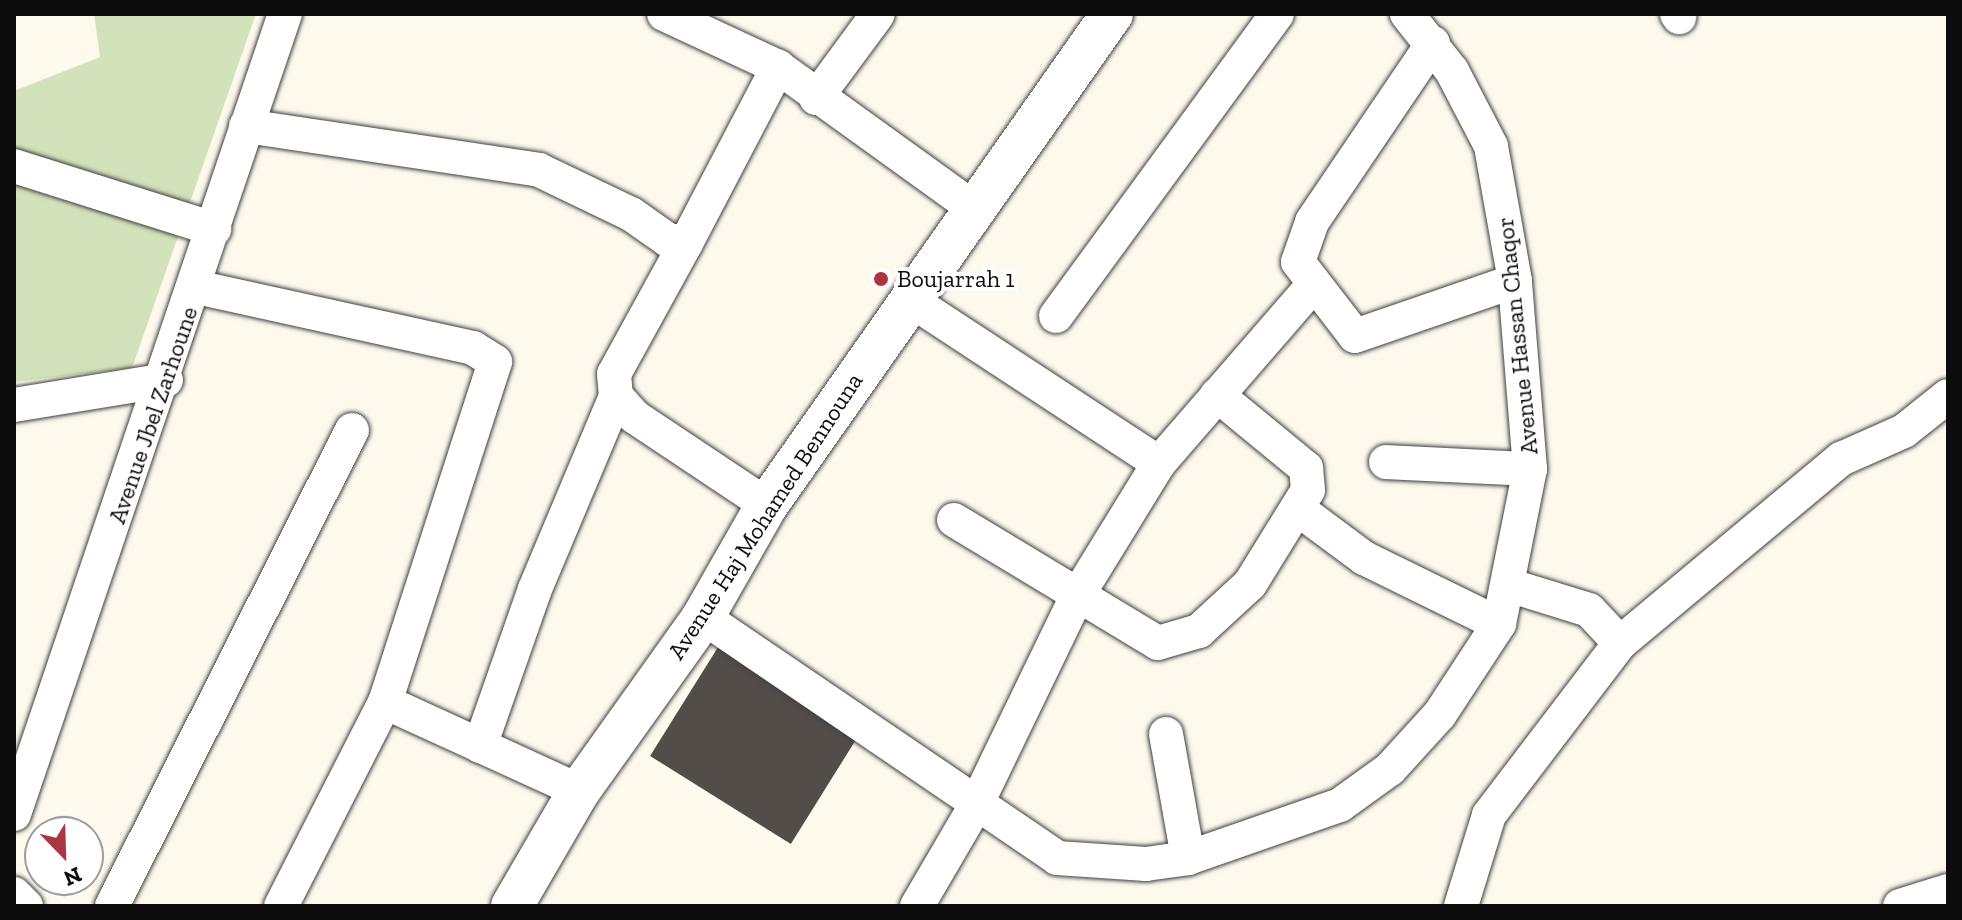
<!DOCTYPE html>
<style>
body{margin:0}
#map{position:relative;width:1962px;height:920px;overflow:hidden;background:#fdf9ed;font-family:"Zilla Slab",serif}
div>[style]{position:absolute}
.green>*{inset:0;background:#d2e3bb}
.building>*{inset:0;background:#534d4a;transform-origin:0 0}
.roads{filter:drop-shadow(0 0 2px #3f3f3f) drop-shadow(0 0 2px #3f3f3f)}
.minor>*{height:34px;margin:-17px;padding:0 17px;transform-origin:17px;border-radius:17px;background:#fff}
.tertiary>*{height:42px;margin:-21px;padding:0 21px;transform-origin:21px;border-radius:21px;background:#fff}
.dots>*{width:22px;height:22px;translate:-50% -50%;box-sizing:border-box;border:4px solid #fff;border-radius:50%}
span{translate:-50% -50%;white-space:nowrap;text-align:center;line-height:1.15;-webkit-text-stroke:8px #fff;paint-order:stroke}
.poi-label{font-size:24px;color:#0c0c0c}
.left{translate:0 -50%;text-align:left}
.street-label{font-size:24px;color:#0c0c0c}
.frame{position:absolute;inset:0;border:16px solid #0c0c0c;pointer-events:none}
.north{position:absolute;left:24px;top:816px;width:80px;height:80px;box-sizing:border-box;background:#fff;border:2px solid #9e9e9e;border-radius:50%;rotate:157deg;font-size:22px;font-weight:700;line-height:32px;text-align:center;color:#0c0c0c}
.north::after{content:'';display:block;margin:auto;width:28px;height:36px;background:#ab3540;clip-path:polygon(50% 0,100% 100%,50% 72%,0 100%)}
</style>
<div id="map">
<div class="green">
<i style="clip-path:polygon(94px 14px,256px 14px,132px 368px,14px 382px,14px 91px,100px 57px)"></i>
</div>
<div class="building">
<i style="left:720px;top:644px;width:166px;height:132px;rotate:32deg"></i>
</div>
<div class="roads">
<div class="minor">
<i style="left:664px;top:14px;width:126px;rotate:24.9deg"></i>
<i style="left:778px;top:67px;width:239px;rotate:35.8deg"></i>
<i style="left:1677px;top:14px;width:4px;rotate:56deg"></i>
<i style="left:1433px;top:43px;width:216px;rotate:124.1deg"></i>
<i style="left:1312px;top:222px;width:42px;rotate:109.3deg"></i>
<i style="left:1298px;top:262px;width:93px;rotate:52.4deg"></i>
<i style="left:1355px;top:336px;width:169px;rotate:-19deg"></i>
<i style="left:816px;top:98px;width:104px;rotate:-53.6deg"></i>
<i style="left:246px;top:126px;width:296px;rotate:8.5deg"></i>
<i style="left:539px;top:170px;width:102px;rotate:25.6deg"></i>
<i style="left:631px;top:214px;width:45px;rotate:35.1deg"></i>
<i style="left:668px;top:240px;width:18px;rotate:9deg"></i>
<i style="left:686px;top:243px;width:149px;rotate:118.8deg"></i>
<i style="left:614px;top:374px;width:22px;rotate:85deg"></i>
<i style="left:616px;top:396px;width:28px;rotate:48deg"></i>
<i style="left:635px;top:417px;width:159px;rotate:33.7deg"></i>
<i style="left:14px;top:166px;width:210px;rotate:17.5deg"></i>
<i style="left:686px;top:243px;width:199px;rotate:-62.4deg"></i>
<i style="left:196px;top:287px;width:284px;rotate:12.4deg"></i>
<i style="left:473px;top:348px;width:26px;rotate:32deg"></i>
<i style="left:495px;top:362px;width:357px;rotate:107.9deg"></i>
<i style="left:385px;top:702px;width:229px;rotate:117deg"></i>
<i style="left:909px;top:299px;width:299px;rotate:33.3deg"></i>
<i style="left:1056px;top:316px;width:374px;rotate:-53.8deg"></i>
<i style="left:14px;top:405px;width:154px;rotate:-9.3deg"></i>
<i style="left:1386px;top:462px;width:144px;rotate:2.8deg"></i>
<i style="left:1298px;top:509px;width:82px;rotate:36.6deg"></i>
<i style="left:1364px;top:558px;width:150px;rotate:26.1deg"></i>
<i style="left:954px;top:520px;width:238px;rotate:31.1deg"></i>
<i style="left:1158px;top:643px;width:43px;rotate:-16.3deg"></i>
<i style="left:1199px;top:631px;width:69px;rotate:-42.7deg"></i>
<i style="left:1250px;top:584px;width:110px;rotate:-58.3deg"></i>
<i style="left:1308px;top:490px;width:22px;rotate:-95deg"></i>
<i style="left:1306px;top:468px;width:115px;rotate:-140.6deg"></i>
<i style="left:703px;top:617px;width:428px;rotate:34.2deg"></i>
<i style="left:1057px;top:858px;width:89px;rotate:3.9deg"></i>
<i style="left:1146px;top:864px;width:42px;rotate:-8.1deg"></i>
<i style="left:1188px;top:858px;width:161px;rotate:-19.2deg"></i>
<i style="left:1340px;top:805px;width:62px;rotate:-35.8deg"></i>
<i style="left:1390px;top:769px;width:74px;rotate:-47.7deg"></i>
<i style="left:1440px;top:714px;width:108px;rotate:-56.8deg"></i>
<i style="left:1499px;top:624px;width:158px;rotate:-78.7deg"></i>
<i style="left:1530px;top:469px;width:189px;rotate:-94.6deg"></i>
<i style="left:1515px;top:281px;width:137px;rotate:-100.1deg"></i>
<i style="left:1491px;top:146px;width:85px;rotate:-117.5deg"></i>
<i style="left:1452px;top:71px;width:73px;rotate:-128.3deg"></i>
<i style="left:1620px;top:643px;width:288px;rotate:-39.8deg"></i>
<i style="left:1841px;top:459px;width:69px;rotate:-24deg"></i>
<i style="left:1904px;top:431px;width:56px;rotate:-38.5deg"></i>
<i style="left:385px;top:702px;width:213px;rotate:24.6deg"></i>
<i style="left:1166px;top:734px;width:126px;rotate:79.9deg"></i>
<i style="left:480px;top:746px;width:166px;rotate:-70.7deg"></i>
<i style="left:535px;top:589px;width:209px;rotate:-67.2deg"></i>
<i style="left:14px;top:814px;width:845px;rotate:-71.29deg"></i>
<i style="left:14px;top:894px;width:17px;rotate:45deg"></i>
<i style="left:112px;top:906px;width:533px;rotate:-63.24deg"></i>
<i style="left:917px;top:906px;width:117px;rotate:-59.7deg"></i>
<i style="left:976px;top:805px;width:230px;rotate:-64.2deg"></i>
<i style="left:1076px;top:598px;width:158px;rotate:-58.4deg"></i>
<i style="left:1159px;top:463px;width:235px;rotate:-49.1deg"></i>
<i style="left:1461px;top:906px;width:95px;rotate:-72.9deg"></i>
<i style="left:1489px;top:815px;width:216px;rotate:-52.7deg"></i>
<i style="left:1620px;top:643px;width:45px;rotate:-133.2deg"></i>
<i style="left:1589px;top:610px;width:85px;rotate:-162.8deg"></i>
<i style="left:1900px;top:906px;width:50px;rotate:-17.4deg"></i>
</div>
<div class="tertiary">
<i style="left:512px;top:906px;width:133px;rotate:-59.8deg"></i>
<i style="left:579px;top:791px;width:214px;rotate:-54.5deg"></i>
<i style="left:703px;top:617px;width:129px;rotate:-60.3deg"></i>
<i style="left:767px;top:505px;width:600px;rotate:-54.91deg"></i>
</div>
</div>
<div class="dots">
<i style="left:881px;top:279px;background:#ab3540"></i>
</div>
<div class="poi-label">
<span class="left" style="left:897px;top:279px">Boujarrah 1</span>
</div>
<div class="street-label">
<span style="left:1517px;top:336px;rotate:-96deg">Avenue Hassan Chaqor</span>
<span style="left:153px;top:415px;rotate:-71deg">Avenue Jbel Zarhoune</span>
<span style="left:765px;top:516px;rotate:-57deg">Avenue Haj Mohamed Bennouna</span>
</div>
<div class="frame"></div>
<div class="north">N</div>
</div>
